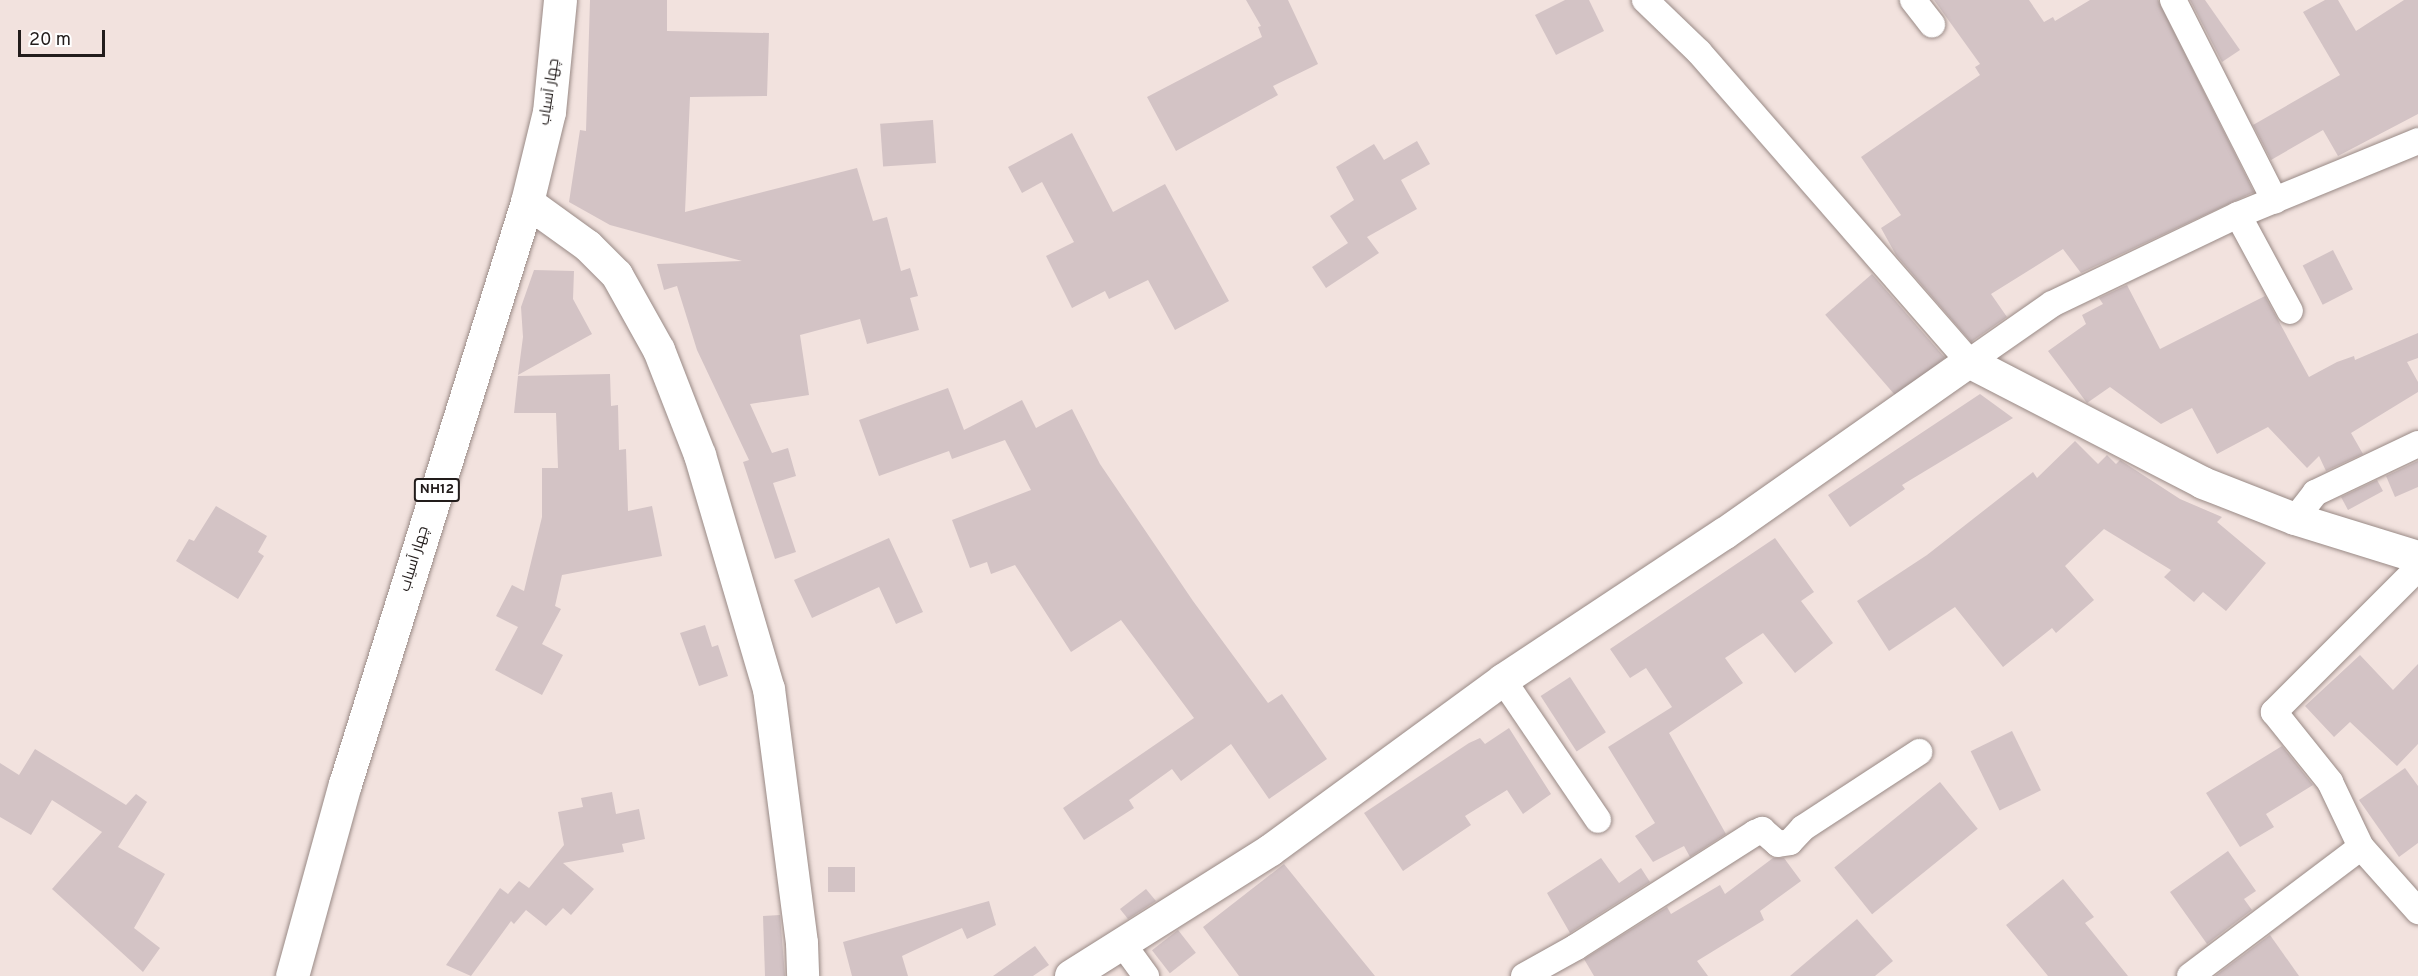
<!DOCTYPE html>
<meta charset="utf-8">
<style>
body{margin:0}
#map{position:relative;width:2418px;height:976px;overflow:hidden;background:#f2e2de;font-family:Overpass,Cairo,sans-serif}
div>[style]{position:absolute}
.building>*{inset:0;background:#d3c3c5;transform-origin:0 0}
.roads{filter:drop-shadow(0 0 2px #998a86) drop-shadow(0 0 2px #998a86)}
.minor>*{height:26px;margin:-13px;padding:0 13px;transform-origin:13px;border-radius:13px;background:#fff}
.tertiary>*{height:32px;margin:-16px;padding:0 16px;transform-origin:16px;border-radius:16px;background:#fff}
.trunk>*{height:33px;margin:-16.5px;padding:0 16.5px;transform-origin:16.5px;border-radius:16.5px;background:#fff}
span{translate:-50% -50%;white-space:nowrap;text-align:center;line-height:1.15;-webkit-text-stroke:5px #fff;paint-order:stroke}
.shield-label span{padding:2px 4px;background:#fff;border:2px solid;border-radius:4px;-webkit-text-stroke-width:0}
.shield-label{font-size:14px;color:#221c1b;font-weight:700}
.street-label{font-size:15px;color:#221c1b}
.scale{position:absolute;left:18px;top:30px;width:87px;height:27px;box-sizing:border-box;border:3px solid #221c1b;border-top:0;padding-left:8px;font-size:18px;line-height:21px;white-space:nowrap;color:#221c1b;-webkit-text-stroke:4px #fff;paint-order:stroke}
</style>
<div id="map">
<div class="building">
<i style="clip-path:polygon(590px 0,667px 0,667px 31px,769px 33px,767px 96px,690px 97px,685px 212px,857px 168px,873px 221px,887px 217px,901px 271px,910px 268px,918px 296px,910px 298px,919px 330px,867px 344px,860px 319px,800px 335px,809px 395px,750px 404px,772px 453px,788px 448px,796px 476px,773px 483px,796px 552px,775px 559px,743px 462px,749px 460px,697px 350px,677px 286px,664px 290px,657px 264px,742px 261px,610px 225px,569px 202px,580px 130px,586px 131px)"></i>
<i style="clip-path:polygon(1246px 0,1288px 0,1318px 64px,1273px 86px,1278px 95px,1176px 151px,1147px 97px,1262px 37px,1258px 27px,1261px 26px)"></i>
<i style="clip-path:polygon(1565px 0,1589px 0,1604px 31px,1556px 55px,1535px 15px)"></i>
<i style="clip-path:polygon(1934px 0,2029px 0,2044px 22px,2053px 17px,2055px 21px,2090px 0,2158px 0,2254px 192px,2081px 273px,2063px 249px,1991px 294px,2007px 317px,1971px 342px,1896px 255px,1881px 228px,1901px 215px,1861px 157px,1980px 75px,1975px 67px,1980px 64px)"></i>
<i style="clip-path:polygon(2190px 0,2205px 0,2240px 50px,2222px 62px)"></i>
<i style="clip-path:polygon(2325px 0,2338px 0,2356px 31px,2404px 0,2418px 0,2418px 114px,2338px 156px,2323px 130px,2271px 160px,2253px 125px,2340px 75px,2303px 12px)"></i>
<i style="left:933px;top:120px;width:43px;height:53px;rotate:86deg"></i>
<i style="clip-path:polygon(1072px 133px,1113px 212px,1165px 184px,1229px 301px,1175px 330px,1148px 280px,1109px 299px,1105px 291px,1072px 308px,1046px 256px,1074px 242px,1042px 182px,1022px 193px,1008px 167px)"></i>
<i style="clip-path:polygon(1417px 141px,1430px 164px,1401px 180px,1417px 209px,1367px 237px,1379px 253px,1326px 288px,1312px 267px,1348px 243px,1330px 216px,1354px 200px,1336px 167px,1374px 144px,1384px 160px)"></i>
<i style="left:2333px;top:250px;width:44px;height:34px;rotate:63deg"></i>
<i style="clip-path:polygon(534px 270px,574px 271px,573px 299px,592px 334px,518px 375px,523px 337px,521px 307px)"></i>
<i style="left:1872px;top:274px;width:111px;height:62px;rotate:49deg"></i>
<i style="clip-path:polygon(2127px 285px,2160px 349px,2265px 296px,2309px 377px,2337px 362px,2354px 356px,2355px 360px,2418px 333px,2418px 358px,2407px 362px,2418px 382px,2418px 392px,2351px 433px,2363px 454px,2326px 471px,2319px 456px,2307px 468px,2268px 427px,2217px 454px,2192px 408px,2161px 424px,2110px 387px,2087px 403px,2048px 351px,2086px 324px,2082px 315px,2103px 304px,2099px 298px)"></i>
<i style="clip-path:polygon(610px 374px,611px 406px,618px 405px,619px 450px,626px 449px,628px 511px,652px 506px,662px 556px,562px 575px,555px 606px,561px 609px,542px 644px,563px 655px,542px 695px,495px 670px,518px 627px,496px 616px,512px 585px,524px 591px,542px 517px,542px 468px,558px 468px,556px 413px,514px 413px,518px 376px)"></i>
<i style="clip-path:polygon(948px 388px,964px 430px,1022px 400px,1036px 428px,1072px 409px,1100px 464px,1193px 601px,1268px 703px,1282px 694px,1327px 759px,1269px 799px,1231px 744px,1181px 781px,1172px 769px,1129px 800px,1134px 808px,1084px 840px,1063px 808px,1194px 718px,1121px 620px,1071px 652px,1015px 565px,991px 574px,987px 562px,970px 568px,952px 520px,1031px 490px,1005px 440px,952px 459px,949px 451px,879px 476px,859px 420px)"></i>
<i style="clip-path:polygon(1980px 394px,2013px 418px,1902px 485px,1905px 489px,1850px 527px,1828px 495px)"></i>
<i style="clip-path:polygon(2075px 441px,2098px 464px,2107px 455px,2116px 464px,2120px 460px,2180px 499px,2222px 517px,2217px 522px,2266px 563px,2226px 611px,2203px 592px,2194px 602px,2164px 577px,2171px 570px,2104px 529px,2065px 566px,2094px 600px,2056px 633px,2052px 628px,2003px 667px,1955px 607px,1889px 651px,1857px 601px,1927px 555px,2033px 472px,2037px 478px)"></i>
<i style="clip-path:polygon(2418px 461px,2418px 487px,2395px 497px,2386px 476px)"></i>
<i style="clip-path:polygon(2377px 480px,2383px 491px,2348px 510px,2341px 497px)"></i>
<i style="clip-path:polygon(216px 506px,267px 536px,258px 552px,264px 556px,238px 599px,176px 561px,189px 539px,194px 541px)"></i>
<i style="clip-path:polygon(889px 538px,923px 612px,896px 624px,879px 587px,812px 618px,794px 580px)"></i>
<i style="clip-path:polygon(1775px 538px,1814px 592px,1801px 601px,1833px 643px,1795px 673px,1763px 633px,1725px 658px,1743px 683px,1669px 733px,1726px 834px,1690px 857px,1684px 846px,1653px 862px,1635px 836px,1655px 823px,1608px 747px,1672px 707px,1646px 668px,1630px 678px,1610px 649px)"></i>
<i style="clip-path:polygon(705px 625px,712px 647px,718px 645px,728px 676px,699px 686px,680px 633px)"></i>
<i style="clip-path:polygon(2360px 655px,2393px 690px,2418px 664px,2418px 744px,2397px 766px,2350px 722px,2334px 737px,2305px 706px)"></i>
<i style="left:1570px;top:677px;width:66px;height:35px;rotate:57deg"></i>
<i style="clip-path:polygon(1509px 728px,1551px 794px,1523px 814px,1507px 790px,1465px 816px,1471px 825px,1403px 871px,1364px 813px,1469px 743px,1480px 738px,1485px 744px)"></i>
<i style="left:2012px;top:731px;width:66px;height:46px;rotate:64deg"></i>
<i style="clip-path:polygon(2282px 746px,2313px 785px,2266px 814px,2274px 827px,2240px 847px,2206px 793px)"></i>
<i style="clip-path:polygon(35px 749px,126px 805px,136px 794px,147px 802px,118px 847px,165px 874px,134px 928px,160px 948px,143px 972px,52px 889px,102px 832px,52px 800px,31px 835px,0 817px,0 763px,19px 775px)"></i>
<i style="clip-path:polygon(2405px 768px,2418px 786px,2418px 843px,2399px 857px,2359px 800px)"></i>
<i style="left:1940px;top:782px;width:60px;height:136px;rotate:51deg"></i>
<i style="clip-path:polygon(612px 792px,616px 814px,639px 809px,645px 839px,622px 844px,624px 852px,563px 863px,594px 889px,571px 915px,563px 908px,546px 926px,526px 910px,514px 924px,511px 921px,471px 976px,446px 965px,500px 888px,508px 894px,519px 881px,529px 888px,564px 845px,558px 812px,583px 807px,581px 798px)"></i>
<i style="clip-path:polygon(2228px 851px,2256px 891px,2244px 899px,2252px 910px,2207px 944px,2170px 892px)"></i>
<i style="clip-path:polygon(1601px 858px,1619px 883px,1641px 868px,1650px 882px,1570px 933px,1547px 893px)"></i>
<i style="clip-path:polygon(1773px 858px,1784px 858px,1801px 881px,1760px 911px,1764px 920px,1697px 961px,1708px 976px,1594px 976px,1584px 959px,1667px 907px,1671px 914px,1720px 885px,1725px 894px)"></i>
<i style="clip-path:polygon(1284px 864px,1339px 932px,1375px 976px,1239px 976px,1203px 927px)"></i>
<i style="left:855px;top:867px;width:25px;height:27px;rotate:90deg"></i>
<i style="clip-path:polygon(2063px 879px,2094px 917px,2085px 923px,2128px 976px,2048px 976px,2006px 925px)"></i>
<i style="clip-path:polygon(1146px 889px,1156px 901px,1128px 919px,1120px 909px)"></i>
<i style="clip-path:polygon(989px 901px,996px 925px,967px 939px,962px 928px,902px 956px,908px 976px,852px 976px,843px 942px)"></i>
<i style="clip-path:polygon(780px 915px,785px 976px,765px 976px,763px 916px)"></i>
<i style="clip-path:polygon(1857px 919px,1893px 961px,1875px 976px,1790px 976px)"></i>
<i style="left:1178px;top:930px;width:29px;height:33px;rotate:52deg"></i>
<i style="clip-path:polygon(2270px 935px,2299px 976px,2215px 976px)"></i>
<i style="clip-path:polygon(1035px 946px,1049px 965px,1033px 976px,993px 976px)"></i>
</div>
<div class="roads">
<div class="minor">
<i style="left:1645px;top:0;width:75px;rotate:43.9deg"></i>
<i style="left:1699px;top:52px;width:411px;rotate:48.9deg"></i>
<i style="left:1969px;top:362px;width:101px;rotate:-34.9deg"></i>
<i style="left:2052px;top:304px;width:206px;rotate:-25.6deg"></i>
<i style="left:2238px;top:215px;width:195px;rotate:-22.3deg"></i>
<i style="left:1913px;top:0;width:31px;rotate:52deg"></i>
<i style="left:2173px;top:0;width:225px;rotate:63.1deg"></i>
<i style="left:2238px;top:215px;width:109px;rotate:61.6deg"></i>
<i style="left:2295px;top:519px;width:33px;rotate:-52deg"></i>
<i style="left:2315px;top:493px;width:114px;rotate:-25.4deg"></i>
<i style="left:2418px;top:568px;width:204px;rotate:135deg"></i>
<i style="left:2274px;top:712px;width:90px;rotate:51.3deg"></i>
<i style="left:2330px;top:782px;width:72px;rotate:64.5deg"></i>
<i style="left:2361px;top:847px;width:86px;rotate:48.3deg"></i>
<i style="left:1503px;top:680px;width:169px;rotate:55.8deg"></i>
<i style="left:1122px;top:943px;width:41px;rotate:54deg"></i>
<i style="left:1524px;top:976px;width:60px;rotate:-29.1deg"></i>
<i style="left:1576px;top:947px;width:212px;rotate:-32.5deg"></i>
<i style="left:1755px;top:833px;width:8px;rotate:-23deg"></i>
<i style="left:1762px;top:830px;width:21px;rotate:41deg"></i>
<i style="left:1778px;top:844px;width:12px;rotate:-9deg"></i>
<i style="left:1790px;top:842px;width:19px;rotate:-47deg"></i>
<i style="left:1803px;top:828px;width:139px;rotate:-33.2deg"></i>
<i style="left:2190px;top:976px;width:214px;rotate:-37deg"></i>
</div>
<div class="tertiary">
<i style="left:527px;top:202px;width:75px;rotate:35.8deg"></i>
<i style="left:588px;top:246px;width:41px;rotate:45deg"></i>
<i style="left:617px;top:275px;width:86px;rotate:60.8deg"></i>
<i style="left:659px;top:350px;width:113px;rotate:68.7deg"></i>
<i style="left:700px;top:455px;width:244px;rotate:73.6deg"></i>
<i style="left:769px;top:689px;width:256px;rotate:82.6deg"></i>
<i style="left:802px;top:943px;width:33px;rotate:88deg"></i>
<i style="left:1071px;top:976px;width:236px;rotate:-32.2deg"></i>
<i style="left:1271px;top:850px;width:288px;rotate:-36.2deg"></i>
<i style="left:1503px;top:680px;width:265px;rotate:-33.5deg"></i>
<i style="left:1724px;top:534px;width:299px;rotate:-35.1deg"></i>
<i style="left:1969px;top:362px;width:263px;rotate:27.3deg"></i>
<i style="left:2203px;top:483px;width:99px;rotate:21.4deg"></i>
<i style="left:2295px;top:519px;width:129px;rotate:17.2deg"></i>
</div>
<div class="trunk">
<i style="left:292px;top:976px;width:199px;rotate:-74.6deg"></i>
<i style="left:345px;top:784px;width:610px;rotate:-72.63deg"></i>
<i style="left:527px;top:202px;width:93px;rotate:-76.3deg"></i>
<i style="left:549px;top:112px;width:113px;rotate:-84.4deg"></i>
</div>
</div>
<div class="shield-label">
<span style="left:437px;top:490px">NH12</span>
</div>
<div class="street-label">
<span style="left:550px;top:92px;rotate:-81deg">چهار آسیاب</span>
<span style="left:415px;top:559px;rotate:-73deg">چهار آسیاب</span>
</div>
<div class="scale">20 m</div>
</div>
